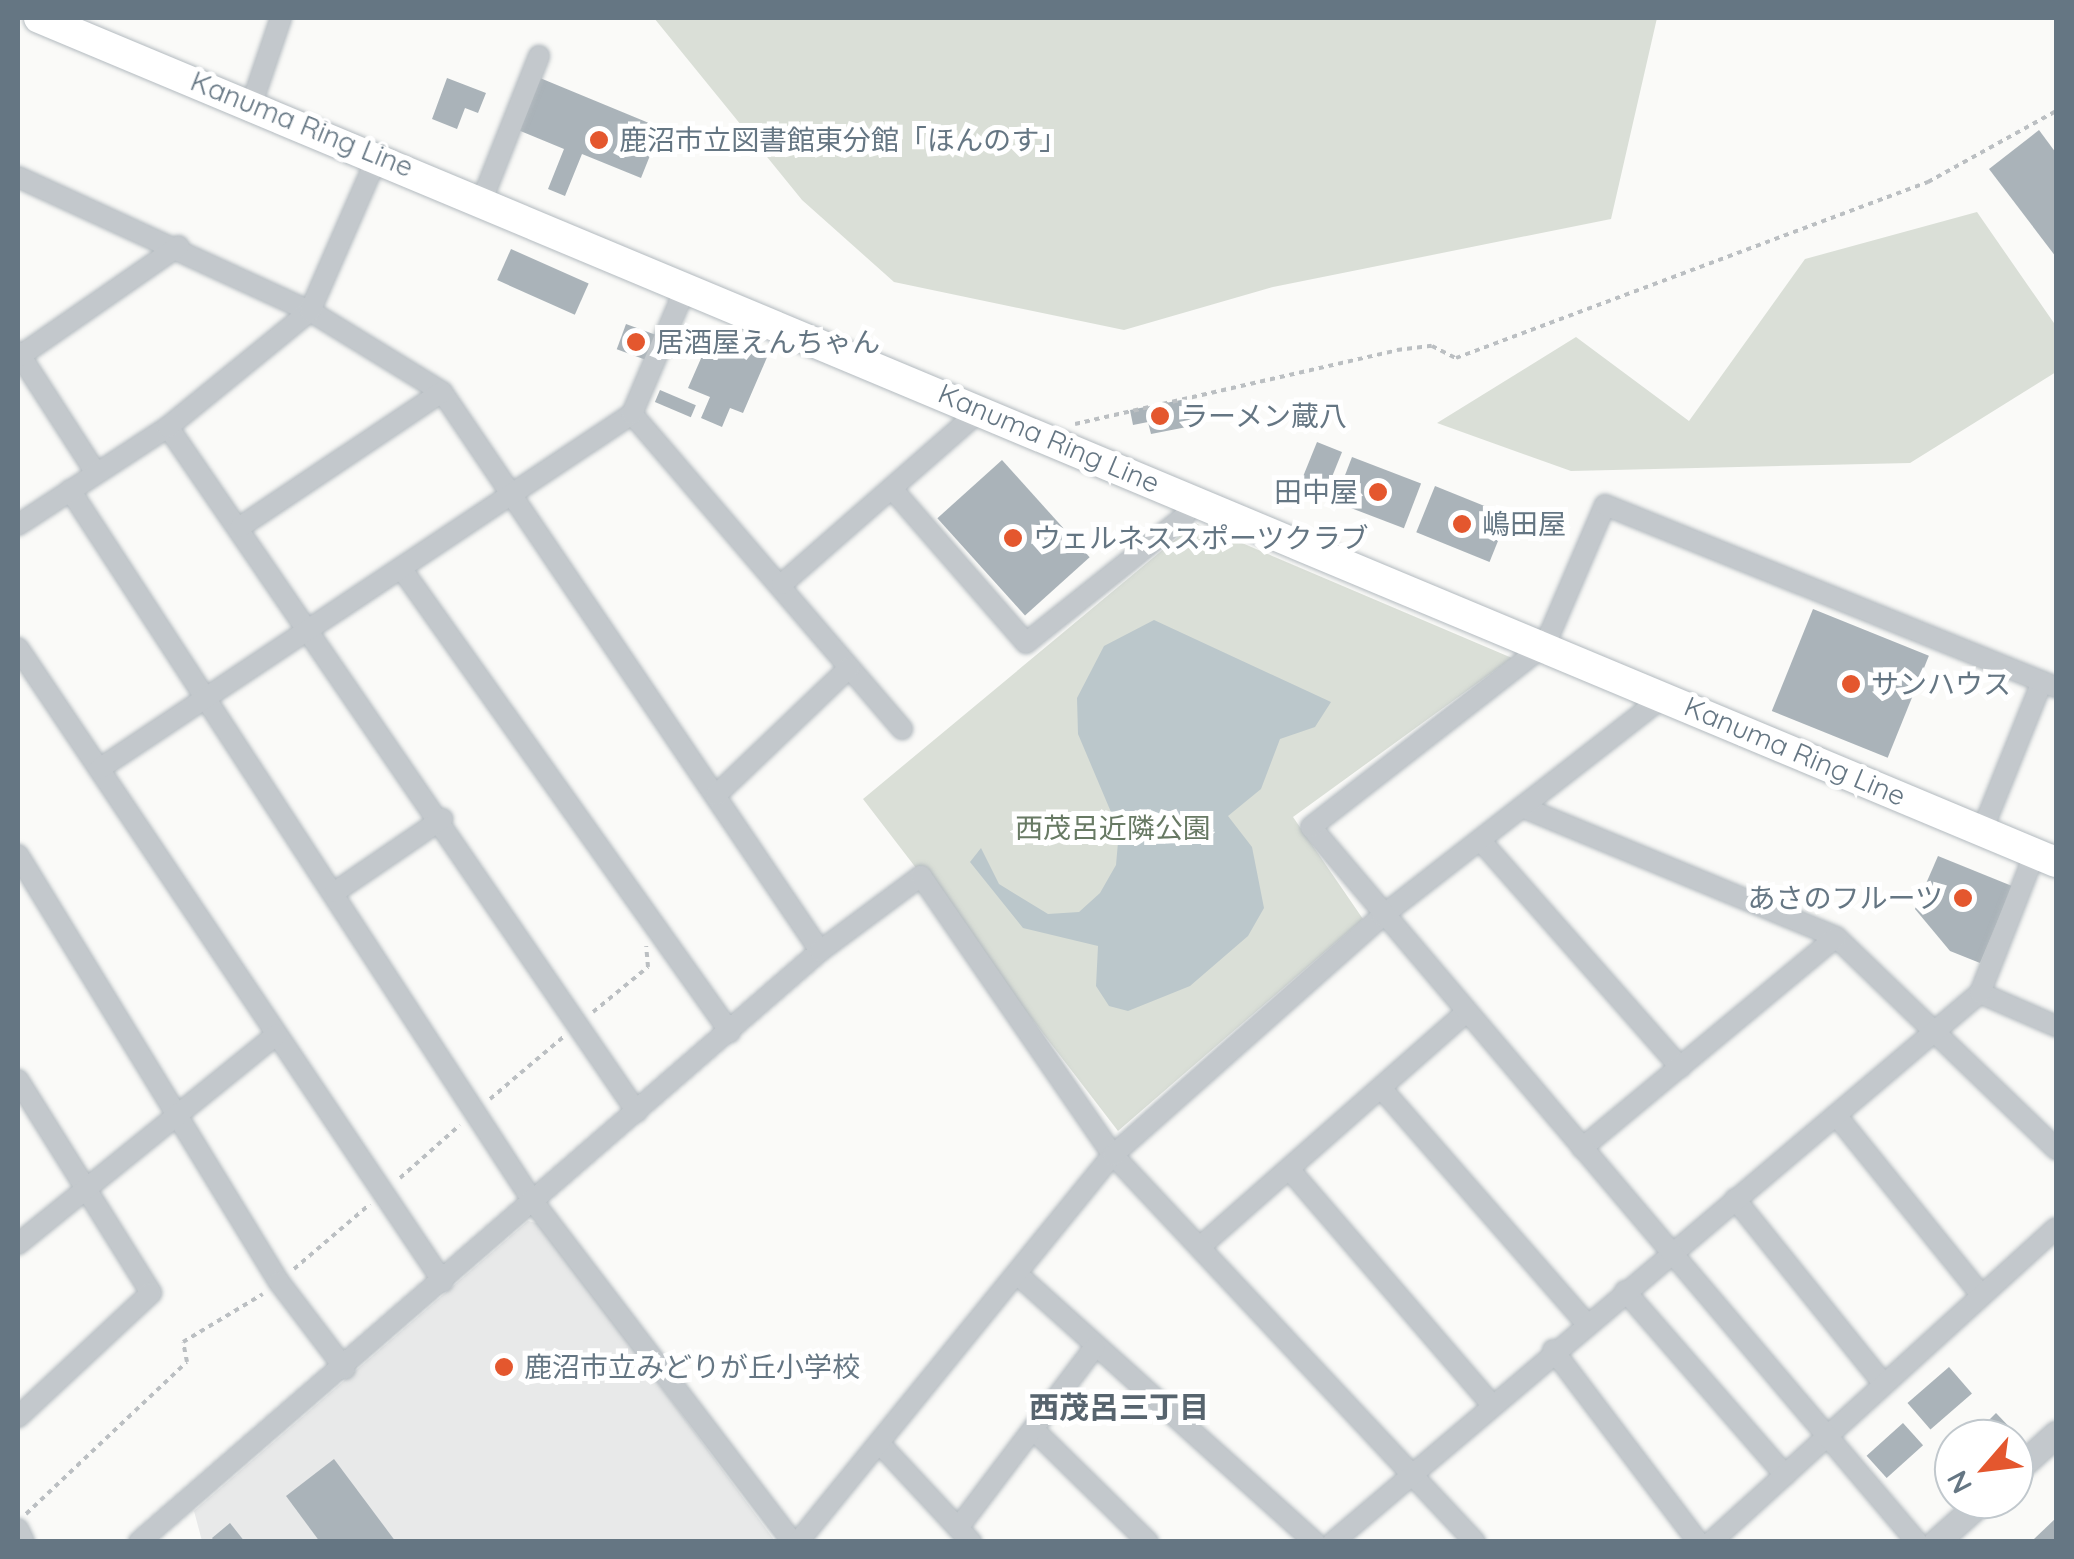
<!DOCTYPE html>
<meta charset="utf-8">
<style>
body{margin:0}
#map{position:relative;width:2074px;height:1559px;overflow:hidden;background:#fafaf8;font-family:Quicksand,"Noto Sans JP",sans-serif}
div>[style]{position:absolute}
.built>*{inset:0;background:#e8e9e9}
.green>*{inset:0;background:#dadfd7}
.water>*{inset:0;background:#bbc7cb}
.building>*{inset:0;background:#aab3b9;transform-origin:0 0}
.path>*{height:4px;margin-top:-2px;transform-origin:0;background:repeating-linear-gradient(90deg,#bbbfc2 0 5px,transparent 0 10px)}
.roads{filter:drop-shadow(0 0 2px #b3babf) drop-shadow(0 0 2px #b3babf)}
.minor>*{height:20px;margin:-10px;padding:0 10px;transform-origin:10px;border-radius:10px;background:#c3c8cc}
.tertiary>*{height:25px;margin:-12.5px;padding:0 12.5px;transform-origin:12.5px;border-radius:12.5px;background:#c3c8cc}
.secondary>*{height:30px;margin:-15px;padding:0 15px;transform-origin:15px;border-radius:15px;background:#fff}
.dots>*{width:28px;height:28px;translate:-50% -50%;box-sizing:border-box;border:5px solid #fff;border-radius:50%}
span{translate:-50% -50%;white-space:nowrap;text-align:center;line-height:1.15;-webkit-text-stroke:10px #fff;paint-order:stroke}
.street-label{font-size:28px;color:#657683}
.poi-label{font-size:28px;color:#657683}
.left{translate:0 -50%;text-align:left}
.right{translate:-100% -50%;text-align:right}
.park-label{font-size:28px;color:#687a64}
.neighbourhood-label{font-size:30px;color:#57646e;font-weight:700}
.frame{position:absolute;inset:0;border:20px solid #657683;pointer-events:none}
.north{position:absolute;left:1934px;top:1419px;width:100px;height:100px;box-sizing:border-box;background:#fff;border:2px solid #c1c8cd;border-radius:50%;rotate:242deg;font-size:28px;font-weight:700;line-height:40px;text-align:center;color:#657683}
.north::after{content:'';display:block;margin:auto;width:35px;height:45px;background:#e4572e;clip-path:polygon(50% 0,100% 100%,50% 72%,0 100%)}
</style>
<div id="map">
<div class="built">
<i style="clip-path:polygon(528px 1221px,541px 1224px,775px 1541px,202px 1541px,194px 1511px)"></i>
</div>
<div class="green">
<i style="clip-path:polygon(654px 18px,1657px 18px,1611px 219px,1273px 287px,1124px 330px,894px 282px,802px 200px)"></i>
<i style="clip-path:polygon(1977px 212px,2056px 326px,2056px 372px,1910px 463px,1571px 471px,1437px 423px,1576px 337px,1689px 421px,1805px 259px)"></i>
<i style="clip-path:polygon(1195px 523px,1512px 658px,1293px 817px,1363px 919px,1118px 1131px,863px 799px)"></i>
</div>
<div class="water">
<i style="clip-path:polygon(1154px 620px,1331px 702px,1315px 727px,1280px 739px,1261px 789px,1228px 816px,1252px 847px,1264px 908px,1248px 936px,1190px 986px,1128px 1011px,1109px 1006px,1096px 986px,1098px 946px,1023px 928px,970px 862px,981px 848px,999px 884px,1048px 914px,1079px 912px,1100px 893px,1116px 865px,1119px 831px,1078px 734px,1077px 698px,1104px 646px)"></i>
</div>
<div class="building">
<i style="clip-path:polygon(447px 78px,486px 93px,478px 113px,465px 108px,457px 129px,432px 119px)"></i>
<i style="clip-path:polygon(540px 78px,661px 128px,641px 178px,582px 154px,565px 196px,548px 189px,564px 149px,518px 130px)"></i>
<i style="clip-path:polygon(2039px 130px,2056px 153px,2056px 257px,1989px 169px)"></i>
<i style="left:511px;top:249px;width:85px;height:34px;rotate:24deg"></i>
<i style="left:626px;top:324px;width:32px;height:27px;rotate:20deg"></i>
<i style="clip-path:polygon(713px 331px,768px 355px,743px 413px,730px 408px,722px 427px,701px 418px,710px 397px,688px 388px)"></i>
<i style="left:660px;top:390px;width:39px;height:13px;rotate:23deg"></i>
<i style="clip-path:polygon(1186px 399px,1192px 426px,1151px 434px,1148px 422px,1133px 425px,1130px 410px)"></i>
<i style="left:1317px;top:442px;width:27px;height:48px;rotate:22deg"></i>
<i style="left:1352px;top:457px;width:74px;height:48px;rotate:21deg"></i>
<i style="left:1002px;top:460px;width:131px;height:87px;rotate:48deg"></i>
<i style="left:1435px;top:486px;width:79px;height:50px;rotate:22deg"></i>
<i style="left:1813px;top:609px;width:125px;height:110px;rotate:22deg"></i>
<i style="clip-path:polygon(1938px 856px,2012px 886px,1980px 963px,1950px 951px,1915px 909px)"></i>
<i style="left:1949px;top:1367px;width:35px;height:55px;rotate:49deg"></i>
<i style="clip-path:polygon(1996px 1413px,2018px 1436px,2015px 1439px,1995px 1439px,1983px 1426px)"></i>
<i style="left:1903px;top:1423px;width:30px;height:49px;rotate:48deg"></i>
<i style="clip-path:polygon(334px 1459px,396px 1542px,320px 1542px,286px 1496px)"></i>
<i style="clip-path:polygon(2056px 1518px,2056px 1542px,2036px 1542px,2034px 1539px)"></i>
<i style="clip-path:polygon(230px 1523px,245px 1542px,215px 1542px,212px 1538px)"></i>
</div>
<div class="path">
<i style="left:1075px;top:424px;width:330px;rotate:-12.9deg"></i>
<i style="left:1397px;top:350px;width:35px;rotate:-7deg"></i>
<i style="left:1432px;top:346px;width:27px;rotate:27deg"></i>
<i style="left:1456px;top:358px;width:504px;rotate:-20.45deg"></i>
<i style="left:1928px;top:182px;width:146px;rotate:-29deg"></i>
<i style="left:593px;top:1012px;width:71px;rotate:-39.3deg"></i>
<i style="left:648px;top:967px;width:21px;rotate:-95deg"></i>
<i style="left:490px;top:1099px;width:96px;rotate:-40.3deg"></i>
<i style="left:400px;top:1178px;width:80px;rotate:-41.5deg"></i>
<i style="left:294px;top:1269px;width:100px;rotate:-40.5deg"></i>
<i style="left:26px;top:1514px;width:221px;rotate:-43.4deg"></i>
<i style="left:187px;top:1362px;width:20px;rotate:-101deg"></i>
<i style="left:183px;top:1342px;width:93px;rotate:-31deg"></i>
</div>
<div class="roads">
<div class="minor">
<i style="left:252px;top:103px;width:90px;rotate:-71.2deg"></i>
<i style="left:18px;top:177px;width:321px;rotate:24.7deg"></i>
<i style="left:310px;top:311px;width:155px;rotate:31.5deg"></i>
<i style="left:442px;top:392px;width:675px;rotate:55.93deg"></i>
<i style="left:482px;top:200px;width:155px;rotate:-68.4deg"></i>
<i style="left:18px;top:352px;width:144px;rotate:57.2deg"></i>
<i style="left:20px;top:356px;width:193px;rotate:-34.7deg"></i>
<i style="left:632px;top:414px;width:415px;rotate:49.4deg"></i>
<i style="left:168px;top:427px;width:830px;rotate:55.6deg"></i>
<i style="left:70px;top:490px;width:847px;rotate:56.95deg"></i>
<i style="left:532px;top:1200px;width:430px;rotate:52.7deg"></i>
<i style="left:894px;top:491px;width:201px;rotate:49deg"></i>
<i style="left:1026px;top:643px;width:202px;rotate:-38.6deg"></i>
<i style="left:1184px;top:517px;width:22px;rotate:-68deg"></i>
<i style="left:18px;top:525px;width:179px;rotate:-33.2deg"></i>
<i style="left:168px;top:427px;width:183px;rotate:-39.2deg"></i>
<i style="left:310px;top:311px;width:170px;rotate:-66.4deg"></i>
<i style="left:240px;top:527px;width:243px;rotate:-33.8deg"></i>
<i style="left:401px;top:568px;width:569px;rotate:54.66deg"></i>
<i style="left:782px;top:584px;width:264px;rotate:-41.2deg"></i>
<i style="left:18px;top:648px;width:763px;rotate:56.16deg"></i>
<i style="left:99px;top:769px;width:640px;rotate:-33.67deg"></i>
<i style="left:632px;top:414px;width:138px;rotate:-67deg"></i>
<i style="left:716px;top:795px;width:184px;rotate:-43.7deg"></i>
<i style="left:1522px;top:807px;width:340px;rotate:22.5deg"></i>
<i style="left:1836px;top:937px;width:306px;rotate:43.9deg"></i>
<i style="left:1982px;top:831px;width:161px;rotate:-68.1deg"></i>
<i style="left:1480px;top:840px;width:303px;rotate:48.6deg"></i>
<i style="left:18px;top:855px;width:500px;rotate:58.57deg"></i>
<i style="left:279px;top:1282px;width:109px;rotate:52.8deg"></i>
<i style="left:335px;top:892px;width:130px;rotate:-34.3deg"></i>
<i style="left:1980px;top:993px;width:83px;rotate:23.5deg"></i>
<i style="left:18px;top:1080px;width:251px;rotate:58deg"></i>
<i style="left:151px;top:1293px;width:182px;rotate:137deg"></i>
<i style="left:1381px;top:1088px;width:312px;rotate:48.9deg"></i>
<i style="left:1836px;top:1115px;width:231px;rotate:51.1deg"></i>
<i style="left:1582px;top:1148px;width:330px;rotate:-39.7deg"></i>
<i style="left:1289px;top:1169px;width:308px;rotate:49.3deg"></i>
<i style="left:1735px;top:1199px;width:236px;rotate:51.2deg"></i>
<i style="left:18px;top:1244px;width:333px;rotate:-39deg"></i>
<i style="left:1201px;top:1246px;width:352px;rotate:-41.4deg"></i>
<i style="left:1017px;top:1274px;width:401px;rotate:42deg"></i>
<i style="left:1625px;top:1291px;width:244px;rotate:49deg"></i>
<i style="left:1553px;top:1350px;width:241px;rotate:52.9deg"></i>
<i style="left:1034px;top:1430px;width:160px;rotate:44.5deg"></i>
<i style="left:880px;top:1444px;width:134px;rotate:47.1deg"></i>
<i style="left:958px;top:1528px;width:226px;rotate:-52.9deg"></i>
<i style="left:18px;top:1529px;width:14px;rotate:65deg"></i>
<i style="left:139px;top:1542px;width:902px;rotate:-40.95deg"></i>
<i style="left:820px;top:951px;width:126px;rotate:-36.6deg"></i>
<i style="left:921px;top:876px;width:339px;rotate:55.5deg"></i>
<i style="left:1113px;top:1155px;width:530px;rotate:46.91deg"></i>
<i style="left:798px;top:1542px;width:499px;rotate:-50.9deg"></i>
<i style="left:1113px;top:1155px;width:360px;rotate:-41.6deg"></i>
<i style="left:1382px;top:916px;width:358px;rotate:-37.9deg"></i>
<i style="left:1333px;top:1542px;width:849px;rotate:-40.32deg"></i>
<i style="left:1980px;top:993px;width:150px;rotate:-68.6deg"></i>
<i style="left:1711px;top:1542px;width:466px;rotate:-42.3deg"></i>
<i style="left:1917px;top:1542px;width:937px;rotate:-130.28deg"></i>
<i style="left:1311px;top:827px;width:296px;rotate:-37.9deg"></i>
<i style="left:1545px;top:645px;width:152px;rotate:-66.8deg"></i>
<i style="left:1605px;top:505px;width:486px;rotate:22deg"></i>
</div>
<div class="tertiary">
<i style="left:2014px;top:1472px;width:57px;rotate:-42.1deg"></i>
<i style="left:1936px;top:1542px;width:64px;rotate:-41.9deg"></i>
</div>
<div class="secondary">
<i style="left:39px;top:18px;width:2186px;rotate:22.71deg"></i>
</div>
</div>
<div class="dots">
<i style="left:599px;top:140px;background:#e4572e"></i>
<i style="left:636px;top:342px;background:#e4572e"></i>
<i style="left:1160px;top:416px;background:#e4572e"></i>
<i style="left:1378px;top:492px;background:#e4572e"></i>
<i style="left:1462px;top:524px;background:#e4572e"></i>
<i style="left:1013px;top:538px;background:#e4572e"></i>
<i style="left:1851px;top:684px;background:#e4572e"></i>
<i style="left:1963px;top:898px;background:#e4572e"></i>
<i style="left:504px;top:1367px;background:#e4572e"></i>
</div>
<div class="street-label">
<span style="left:302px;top:124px;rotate:22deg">Kanuma Ring Line</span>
<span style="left:1049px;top:438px;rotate:23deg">Kanuma Ring Line</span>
<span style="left:1795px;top:751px;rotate:23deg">Kanuma Ring Line</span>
</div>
<div class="poi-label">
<span class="left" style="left:619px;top:140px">鹿沼市立図書館東分館「ほんのす」</span>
<span class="left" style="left:656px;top:342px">居酒屋えんちゃん</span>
<span class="left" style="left:1180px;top:416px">ラーメン蔵八</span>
<span class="right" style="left:1358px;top:492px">田中屋</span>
<span class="left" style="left:1482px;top:524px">嶋田屋</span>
<span class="left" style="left:1033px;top:538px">ウェルネススポーツクラブ</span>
<span class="left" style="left:1871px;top:684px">サンハウス</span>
<span class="right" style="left:1943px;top:898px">あさのフルーツ</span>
<span class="left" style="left:524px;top:1367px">鹿沼市立みどりが丘小学校</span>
</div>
<div class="park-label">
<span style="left:1113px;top:828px">西茂呂近隣公園</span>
</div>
<div class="neighbourhood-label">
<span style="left:1119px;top:1407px">西茂呂三丁目</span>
</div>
<div class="frame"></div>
<div class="north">N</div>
</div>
